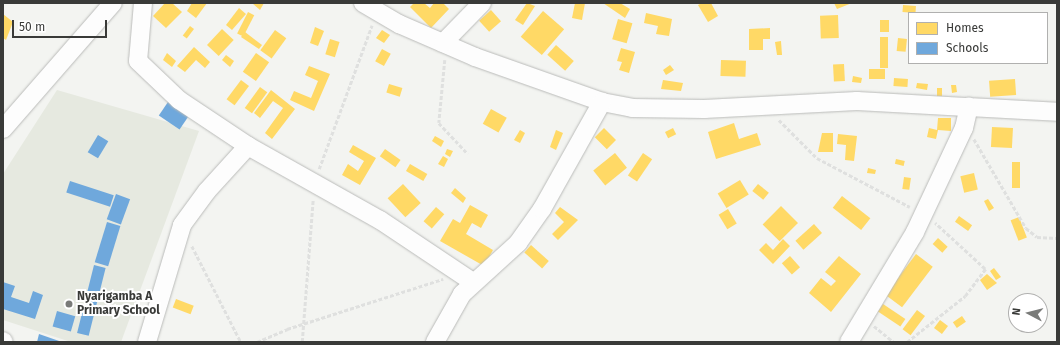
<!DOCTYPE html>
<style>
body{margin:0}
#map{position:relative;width:1060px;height:345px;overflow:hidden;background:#f3f4f1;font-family:"Fira Sans",sans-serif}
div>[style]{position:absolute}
.built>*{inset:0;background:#e6e9e0}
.homes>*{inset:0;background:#ffd966;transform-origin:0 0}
.schools>*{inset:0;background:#6fa8dc;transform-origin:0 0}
.path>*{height:2.5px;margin-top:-1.25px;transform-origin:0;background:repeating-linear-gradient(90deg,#dfe0df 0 4px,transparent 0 6px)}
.roads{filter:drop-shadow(0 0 1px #babbb9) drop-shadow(0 0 1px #babbb9)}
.minor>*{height:18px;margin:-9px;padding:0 9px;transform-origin:9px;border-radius:9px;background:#fdfdfd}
.dots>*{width:11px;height:11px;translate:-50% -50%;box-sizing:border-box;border:2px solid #fff;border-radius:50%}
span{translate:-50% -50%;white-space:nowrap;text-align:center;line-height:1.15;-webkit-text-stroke:4px #fff;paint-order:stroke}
.poi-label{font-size:12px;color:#393a38;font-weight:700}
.left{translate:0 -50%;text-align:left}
.frame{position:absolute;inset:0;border:4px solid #393a38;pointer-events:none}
.legend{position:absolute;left:908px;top:12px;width:140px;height:52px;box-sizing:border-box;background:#fff;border:1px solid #b0b0af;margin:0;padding:5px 7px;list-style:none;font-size:12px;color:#393a38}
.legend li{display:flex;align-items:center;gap:8px;height:20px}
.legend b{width:20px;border:1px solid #b0b0af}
.north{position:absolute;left:1008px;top:293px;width:40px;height:40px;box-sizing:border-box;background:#fff;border:1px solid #b0b0af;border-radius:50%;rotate:277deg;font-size:11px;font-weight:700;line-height:16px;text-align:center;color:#393a38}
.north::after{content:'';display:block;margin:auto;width:14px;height:18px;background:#7a7b79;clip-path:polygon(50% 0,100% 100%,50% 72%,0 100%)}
.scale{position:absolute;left:12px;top:20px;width:95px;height:18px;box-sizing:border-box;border:2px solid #393a38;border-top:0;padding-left:5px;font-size:12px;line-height:14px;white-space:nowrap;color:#393a38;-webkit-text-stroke:3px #fff;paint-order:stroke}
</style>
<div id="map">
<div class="built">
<i style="clip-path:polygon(57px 90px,199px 131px,121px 342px,71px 342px,3px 320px,3px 174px)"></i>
</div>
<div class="homes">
<i style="clip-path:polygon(165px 3px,172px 3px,182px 12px,166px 28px,153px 16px)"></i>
<i style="clip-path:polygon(192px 3px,207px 3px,196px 18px,187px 11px)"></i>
<i style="clip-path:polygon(252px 3px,264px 3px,260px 10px)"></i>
<i style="clip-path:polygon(414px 3px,424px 3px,430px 8px,434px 3px,443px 3px,449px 9px,431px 28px,410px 7px)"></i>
<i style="clip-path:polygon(527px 3px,535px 6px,523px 25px,515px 20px)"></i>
<i style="clip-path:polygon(575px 3px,585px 3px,582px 20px,572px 18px)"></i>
<i style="clip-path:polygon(603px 3px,620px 3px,630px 9px,625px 18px)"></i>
<i style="clip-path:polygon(702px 3px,711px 3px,718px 16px,708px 22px,698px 5px)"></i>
<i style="clip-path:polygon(834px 3px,852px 3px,837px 9px)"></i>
<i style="left:903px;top:5px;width:13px;height:7px;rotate:4deg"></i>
<i style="clip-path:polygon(239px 8px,246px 14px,232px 30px,226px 25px)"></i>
<i style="left:491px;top:10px;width:15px;height:16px;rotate:48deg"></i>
<i style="left:543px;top:11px;width:28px;height:34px;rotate:41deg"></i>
<i style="left:248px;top:12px;width:7px;height:24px;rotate:27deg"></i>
<i style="clip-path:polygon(646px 13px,672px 19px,669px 36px,656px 34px,658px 26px,644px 23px)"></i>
<i style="clip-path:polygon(3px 14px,13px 22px,6px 40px,3px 38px)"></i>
<i style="left:838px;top:15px;width:23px;height:18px;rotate:88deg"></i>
<i style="left:618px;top:19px;width:15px;height:21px;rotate:16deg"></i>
<i style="left:880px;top:20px;width:9px;height:12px"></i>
<i style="left:190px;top:26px;width:5px;height:12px;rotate:37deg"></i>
<i style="clip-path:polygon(315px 27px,324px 31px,318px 46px,310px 43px)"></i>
<i style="clip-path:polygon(770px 28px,770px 39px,763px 39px,763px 50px,749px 50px,749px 29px)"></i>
<i style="left:222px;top:29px;width:16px;height:22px;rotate:43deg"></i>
<i style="left:275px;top:30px;width:14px;height:25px;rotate:36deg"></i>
<i style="clip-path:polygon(382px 30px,390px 35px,384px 43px,376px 38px)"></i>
<i style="clip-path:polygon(245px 32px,262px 45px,259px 49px,241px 37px)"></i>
<i style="left:880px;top:37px;width:8px;height:31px"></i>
<i style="left:898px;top:38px;width:9px;height:13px;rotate:6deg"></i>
<i style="left:330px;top:39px;width:10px;height:16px;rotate:17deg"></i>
<i style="clip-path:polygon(781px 41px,782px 55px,777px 55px,775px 42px)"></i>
<i style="left:556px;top:45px;width:24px;height:13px;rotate:42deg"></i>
<i style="clip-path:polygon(194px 47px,210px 62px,205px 68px,196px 60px,185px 72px,177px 66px)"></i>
<i style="clip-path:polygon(621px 48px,635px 52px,629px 73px,619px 70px,622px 62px,617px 61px)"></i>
<i style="left:382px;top:49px;width:10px;height:14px;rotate:29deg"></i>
<i style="clip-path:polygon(167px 53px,176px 61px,172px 67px,163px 60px)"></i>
<i style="left:256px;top:53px;width:16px;height:23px;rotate:35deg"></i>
<i style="clip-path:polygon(226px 55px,234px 61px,230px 67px,222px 60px)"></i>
<i style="left:721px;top:60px;width:25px;height:16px;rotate:2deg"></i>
<i style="left:844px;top:64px;width:17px;height:11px;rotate:87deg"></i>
<i style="clip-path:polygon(670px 65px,674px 70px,666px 75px,663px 70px)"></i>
<i style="clip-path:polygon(309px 66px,330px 74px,314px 111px,290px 100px,294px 91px,311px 98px,318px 81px,305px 75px)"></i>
<i style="left:869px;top:69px;width:16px;height:10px"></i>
<i style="clip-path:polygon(853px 76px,862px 78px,861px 83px,852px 82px)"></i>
<i style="left:894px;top:78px;width:14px;height:8px;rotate:4deg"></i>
<i style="left:1015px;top:79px;width:16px;height:26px;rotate:86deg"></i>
<i style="left:241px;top:80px;width:10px;height:24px;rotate:37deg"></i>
<i style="clip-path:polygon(663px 80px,683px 83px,681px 91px,661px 89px)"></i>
<i style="clip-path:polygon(917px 83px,928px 84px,927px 90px,916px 88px)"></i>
<i style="left:389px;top:84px;width:14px;height:9px;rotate:17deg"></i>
<i style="clip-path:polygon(951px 85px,956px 85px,957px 92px,952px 93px)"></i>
<i style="left:260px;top:87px;width:9px;height:26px;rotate:36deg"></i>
<i style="left:937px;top:88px;width:5px;height:8px"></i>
<i style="clip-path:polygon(271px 90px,295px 109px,272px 139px,265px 133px,283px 108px,273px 101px,260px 118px,254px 113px)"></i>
<i style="left:491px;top:109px;width:18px;height:17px;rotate:29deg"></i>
<i style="clip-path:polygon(938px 118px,951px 118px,951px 131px,938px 130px,936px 139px,927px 137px,929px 128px,937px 130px)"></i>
<i style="clip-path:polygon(734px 123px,739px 139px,757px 133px,761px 145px,716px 159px,708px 132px)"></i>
<i style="left:992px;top:127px;width:21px;height:20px;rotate:3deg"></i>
<i style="left:604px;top:128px;width:17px;height:13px;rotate:45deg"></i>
<i style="left:673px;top:128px;width:7px;height:9px;rotate:63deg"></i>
<i style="clip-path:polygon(520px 130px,525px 133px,520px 143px,514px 140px)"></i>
<i style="clip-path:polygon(556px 130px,563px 133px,556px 150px,550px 147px)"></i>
<i style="clip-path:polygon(822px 133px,833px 133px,833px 152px,818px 152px)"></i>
<i style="clip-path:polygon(838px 134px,857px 136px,854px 161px,845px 160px,846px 145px,837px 144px)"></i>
<i style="clip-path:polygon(435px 136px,444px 141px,441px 147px,432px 141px)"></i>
<i style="clip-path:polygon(353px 145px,376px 158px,360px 185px,342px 175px,348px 164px,358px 171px,364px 161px,349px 152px)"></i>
<i style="left:385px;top:149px;width:19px;height:9px;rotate:35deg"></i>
<i style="clip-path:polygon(447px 149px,453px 151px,450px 157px,445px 154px)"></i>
<i style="left:615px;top:153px;width:19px;height:28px;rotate:51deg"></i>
<i style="left:643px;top:153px;width:11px;height:27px;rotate:34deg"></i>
<i style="clip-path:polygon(443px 156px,448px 159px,444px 167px,438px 164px)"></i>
<i style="left:896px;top:159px;width:9px;height:5px;rotate:13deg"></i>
<i style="left:1012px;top:162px;width:8px;height:26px"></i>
<i style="left:410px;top:164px;width:20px;height:8px;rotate:30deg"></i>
<i style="clip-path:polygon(868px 168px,876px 170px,875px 174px,867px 173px)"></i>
<i style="left:974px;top:173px;width:17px;height:14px;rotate:77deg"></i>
<i style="left:904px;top:177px;width:7px;height:12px;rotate:8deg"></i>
<i style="left:740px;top:180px;width:17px;height:26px;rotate:59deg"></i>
<i style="left:403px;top:184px;width:26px;height:21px;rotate:47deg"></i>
<i style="left:758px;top:184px;width:14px;height:9px;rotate:39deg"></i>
<i style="clip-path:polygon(455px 188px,466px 198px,463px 203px,451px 193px)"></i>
<i style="left:842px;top:196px;width:36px;height:15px;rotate:38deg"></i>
<i style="clip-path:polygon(988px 199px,994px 208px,989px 211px,984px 201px)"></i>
<i style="clip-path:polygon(470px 205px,488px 215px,481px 228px,472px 223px,466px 234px,493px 250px,484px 266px,440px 241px,453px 219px,460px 223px)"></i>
<i style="left:781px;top:206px;width:24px;height:26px;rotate:45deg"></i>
<i style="left:436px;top:207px;width:11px;height:19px;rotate:41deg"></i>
<i style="clip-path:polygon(560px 207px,578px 220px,558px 240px,552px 234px,564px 222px,555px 213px)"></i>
<i style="left:728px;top:209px;width:17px;height:11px;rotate:59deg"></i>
<i style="left:959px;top:216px;width:16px;height:7px;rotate:35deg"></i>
<i style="left:1019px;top:217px;width:22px;height:9px;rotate:69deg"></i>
<i style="left:814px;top:224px;width:12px;height:25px;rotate:48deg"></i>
<i style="left:938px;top:238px;width:13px;height:8px;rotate:42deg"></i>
<i style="clip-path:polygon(783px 239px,790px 246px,773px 264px,759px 250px,766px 243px,773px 250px)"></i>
<i style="left:531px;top:245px;width:24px;height:10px;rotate:42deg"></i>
<i style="left:916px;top:254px;width:21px;height:51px;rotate:37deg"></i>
<i style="left:790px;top:256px;width:15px;height:11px;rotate:48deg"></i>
<i style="clip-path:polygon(839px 256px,861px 274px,831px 312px,809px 293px,821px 278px,831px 286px,836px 281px,825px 272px)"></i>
<i style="clip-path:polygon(994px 268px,1001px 277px,996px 280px,990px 271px)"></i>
<i style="clip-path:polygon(987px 274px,997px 283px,987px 290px,980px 280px)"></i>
<i style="left:176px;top:299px;width:19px;height:9px;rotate:21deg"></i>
<i style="left:883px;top:304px;width:27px;height:9px;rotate:34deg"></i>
<i style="left:917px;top:310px;width:10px;height:24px;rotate:37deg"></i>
<i style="left:962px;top:316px;width:7px;height:11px;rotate:56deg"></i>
<i style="left:940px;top:320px;width:10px;height:10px;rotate:37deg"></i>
</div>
<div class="schools">
<i style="left:170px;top:99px;width:25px;height:20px;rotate:34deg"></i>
<i style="left:98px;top:135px;width:12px;height:20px;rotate:31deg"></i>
<i style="left:70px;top:181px;width:46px;height:12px;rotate:18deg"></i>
<i style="left:116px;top:194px;width:15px;height:27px;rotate:20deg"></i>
<i style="left:107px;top:222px;width:14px;height:42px;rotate:17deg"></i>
<i style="left:94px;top:265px;width:12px;height:70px;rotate:14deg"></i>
<i style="clip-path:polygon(3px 282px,15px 286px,11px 297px,29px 303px,33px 291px,43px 295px,35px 319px,3px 309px)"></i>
<i style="left:57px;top:311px;width:19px;height:16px;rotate:16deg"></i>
<i style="clip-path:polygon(39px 334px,62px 342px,37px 342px)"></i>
</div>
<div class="path">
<i style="left:445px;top:60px;width:63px;rotate:95.4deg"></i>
<i style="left:439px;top:123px;width:42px;rotate:46.9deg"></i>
<i style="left:779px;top:120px;width:54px;rotate:45deg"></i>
<i style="left:817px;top:158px;width:105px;rotate:27.8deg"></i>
<i style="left:974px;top:139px;width:103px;rotate:59.7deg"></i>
<i style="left:1026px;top:228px;width:14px;rotate:39deg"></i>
<i style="left:1037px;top:237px;width:20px;rotate:3deg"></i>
<i style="left:319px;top:169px;width:153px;rotate:-69.8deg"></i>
<i style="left:192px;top:246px;width:108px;rotate:63deg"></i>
<i style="left:874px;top:326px;width:26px;rotate:39deg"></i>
<i style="left:257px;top:342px;width:33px;rotate:-23deg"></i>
<i style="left:287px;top:329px;width:164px;rotate:-17.8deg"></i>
<i style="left:302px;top:342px;width:143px;rotate:-85.6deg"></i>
<i style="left:907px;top:342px;width:74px;rotate:-38.4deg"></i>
<i style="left:965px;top:296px;width:34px;rotate:-53deg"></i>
<i style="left:985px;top:269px;width:68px;rotate:-137.4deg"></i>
</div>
<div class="roads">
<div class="minor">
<i style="left:143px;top:3px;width:58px;rotate:94.9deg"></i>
<i style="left:138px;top:61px;width:57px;rotate:43.6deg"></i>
<i style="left:179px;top:100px;width:83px;rotate:33.7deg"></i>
<i style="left:248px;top:146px;width:151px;rotate:29.3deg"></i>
<i style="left:380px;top:220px;width:112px;rotate:33.7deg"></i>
<i style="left:363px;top:3px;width:42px;rotate:30.3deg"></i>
<i style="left:399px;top:24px;width:83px;rotate:23.5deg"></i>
<i style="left:475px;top:57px;width:135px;rotate:19.5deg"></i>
<i style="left:602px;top:102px;width:31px;rotate:11deg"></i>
<i style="left:632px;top:108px;width:72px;rotate:0.8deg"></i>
<i style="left:704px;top:109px;width:153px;rotate:-3deg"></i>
<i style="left:857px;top:101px;width:200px;rotate:3.1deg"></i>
<i style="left:443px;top:43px;width:56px;rotate:-45.7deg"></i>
<i style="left:3px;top:129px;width:167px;rotate:-48.9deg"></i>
<i style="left:3px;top:341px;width:1px;rotate:45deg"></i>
<i style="left:147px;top:342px;width:122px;rotate:-73.3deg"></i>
<i style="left:182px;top:225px;width:42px;rotate:-53.7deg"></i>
<i style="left:207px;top:191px;width:61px;rotate:-47.7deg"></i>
<i style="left:435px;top:342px;width:55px;rotate:-60.6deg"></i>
<i style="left:462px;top:294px;width:76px;rotate:-42.3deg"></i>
<i style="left:518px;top:243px;width:42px;rotate:-54.8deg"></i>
<i style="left:542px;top:209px;width:123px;rotate:-60.7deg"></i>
<i style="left:849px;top:342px;width:128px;rotate:-59deg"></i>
<i style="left:915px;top:232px;width:115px;rotate:-64.8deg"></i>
<i style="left:964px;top:128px;width:22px;rotate:-77deg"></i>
</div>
</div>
<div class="dots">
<i style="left:69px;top:304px;background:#7a7b79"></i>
</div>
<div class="poi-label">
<span class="left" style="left:77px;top:304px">Nyarigamba A<br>Primary School</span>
</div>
<div class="frame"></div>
<ul class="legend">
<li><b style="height:11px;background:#ffd966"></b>Homes</li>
<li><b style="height:11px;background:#6fa8dc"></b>Schools</li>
</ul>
<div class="north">N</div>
<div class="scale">50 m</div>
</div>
